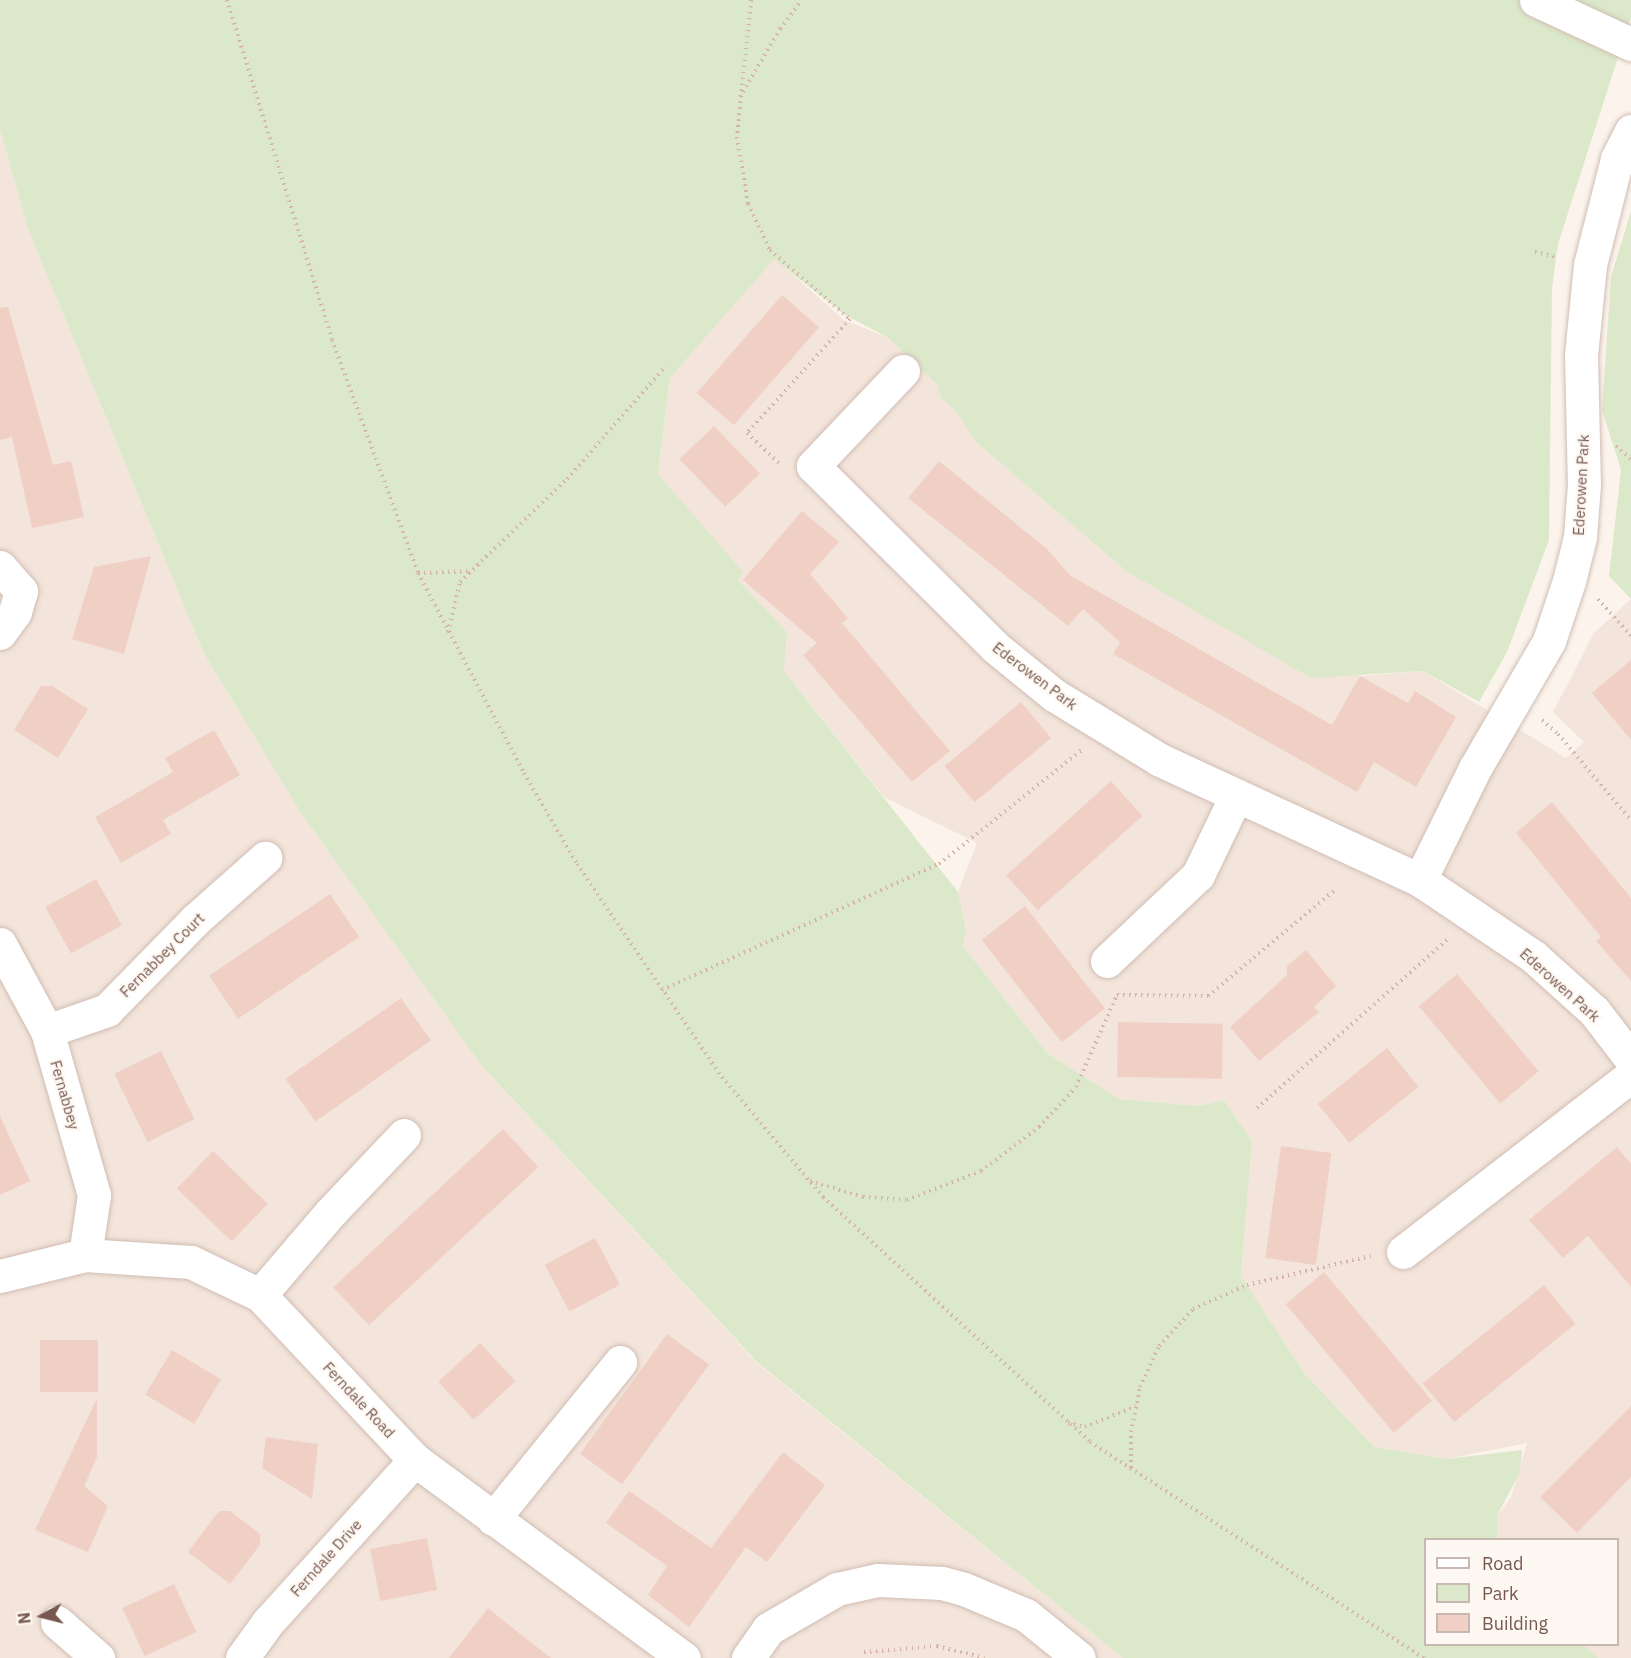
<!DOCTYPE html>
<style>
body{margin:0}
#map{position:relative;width:1631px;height:1658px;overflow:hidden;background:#fcf4ec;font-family:"IBM Plex Sans",sans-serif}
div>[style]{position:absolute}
.residential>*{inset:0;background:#f3e5db}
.green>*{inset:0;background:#dbe9ca}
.building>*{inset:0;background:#f0d0c5;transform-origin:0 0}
.path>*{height:4px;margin-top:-2px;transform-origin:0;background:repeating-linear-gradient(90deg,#d5b3a8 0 1.5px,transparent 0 6px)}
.roads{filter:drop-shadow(0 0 2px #d0bdb4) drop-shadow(0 0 2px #d0bdb4)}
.street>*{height:33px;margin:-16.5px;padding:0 16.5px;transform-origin:16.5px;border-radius:16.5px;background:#fff}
span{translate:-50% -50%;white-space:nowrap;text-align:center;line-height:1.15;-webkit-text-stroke:4.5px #fef8f3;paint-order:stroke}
.street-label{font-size:15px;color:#76584f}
.legend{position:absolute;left:1424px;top:1538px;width:195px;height:108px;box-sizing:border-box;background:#fef8f3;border:2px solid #c8b8b1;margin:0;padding:8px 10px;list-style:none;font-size:18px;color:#76584f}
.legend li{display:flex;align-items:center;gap:12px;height:30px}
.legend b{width:30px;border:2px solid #c8b8b1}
.north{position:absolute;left:12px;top:1586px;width:60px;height:60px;-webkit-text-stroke:4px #fef8f3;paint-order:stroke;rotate:263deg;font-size:16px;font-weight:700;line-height:24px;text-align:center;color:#76584f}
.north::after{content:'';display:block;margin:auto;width:21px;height:27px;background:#76584f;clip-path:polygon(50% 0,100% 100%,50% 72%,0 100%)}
</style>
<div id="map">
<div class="residential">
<i style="clip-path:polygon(0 129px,28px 229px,204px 654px,301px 813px,481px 1065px,758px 1364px,1123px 1658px,0 1658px)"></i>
<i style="clip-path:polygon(774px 258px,844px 320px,887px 337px,937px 384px,941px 398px,955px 410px,976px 442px,1126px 571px,1360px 676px,1423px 671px,1566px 758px,1584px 742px,1553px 712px,1594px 633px,1631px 599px,1631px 1658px,1598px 1658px,1584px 1645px,1618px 1644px,1618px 1540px,1497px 1539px,1497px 1516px,1511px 1497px,1527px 1443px,1446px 1459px,1374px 1447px,1305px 1374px,1241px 1276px,1252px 1141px,1224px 1100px,1199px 1106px,1119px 1099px,1047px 1053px,963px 946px,966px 930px,958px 892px,977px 843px,884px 797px,784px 671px,787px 632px,737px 579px,658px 474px,670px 378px)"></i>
</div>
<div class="green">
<i style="clip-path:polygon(0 0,1631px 0,1631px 17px,1558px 244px,1552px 288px,1549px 540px,1507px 652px,1479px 702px,1423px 671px,1311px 678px,1126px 571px,976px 442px,955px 410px,941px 398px,937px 384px,887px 337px,845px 315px,774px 259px,670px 378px,658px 474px,743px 572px,737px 579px,787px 632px,784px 671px,958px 892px,966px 930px,963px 946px,1047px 1053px,1119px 1099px,1199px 1106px,1224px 1100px,1252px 1141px,1241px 1276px,1305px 1374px,1374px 1447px,1446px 1459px,1522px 1450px,1520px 1472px,1497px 1516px,1497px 1539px,1426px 1540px,1426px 1644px,1584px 1645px,1598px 1658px,1123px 1658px,758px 1363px,481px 1065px,301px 813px,204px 654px,28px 229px,0 129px)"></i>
<i style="clip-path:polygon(1631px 211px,1631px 599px,1609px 576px,1621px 470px,1602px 410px,1611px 277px)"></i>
</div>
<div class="building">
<i style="left:782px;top:295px;width:49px;height:130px;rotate:41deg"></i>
<i style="clip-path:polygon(8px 307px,53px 465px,71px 461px,84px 517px,32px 528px,12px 437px,0 440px,0 308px)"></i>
<i style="left:714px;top:426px;width:66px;height:48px;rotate:46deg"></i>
<i style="clip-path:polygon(939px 461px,1047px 549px,1071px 576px,1332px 725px,1360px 676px,1408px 703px,1415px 691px,1456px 717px,1416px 787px,1374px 762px,1357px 792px,1113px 654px,1120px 642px,1083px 609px,1068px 626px,908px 498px)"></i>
<i style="clip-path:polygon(802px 511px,839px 542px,810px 574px,848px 618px,842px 623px,950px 751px,912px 782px,803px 655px,817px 643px,743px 580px)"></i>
<i style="clip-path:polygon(151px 556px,124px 654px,72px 639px,94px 567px)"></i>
<i style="clip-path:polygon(1631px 660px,1631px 740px,1592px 693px)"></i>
<i style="clip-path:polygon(41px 686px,52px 686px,88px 709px,58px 758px,14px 730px)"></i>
<i style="left:1021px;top:702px;width:47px;height:100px;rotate:50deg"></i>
<i style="clip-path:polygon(214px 730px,240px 775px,163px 820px,171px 834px,121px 863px,95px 817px,173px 772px,165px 758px)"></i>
<i style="left:1111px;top:781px;width:47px;height:141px;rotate:48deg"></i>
<i style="clip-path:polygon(1552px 802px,1631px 898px,1631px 981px,1596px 941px,1601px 937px,1516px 833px)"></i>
<i style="left:96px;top:879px;width:53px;height:58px;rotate:61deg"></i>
<i style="left:330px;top:894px;width:52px;height:146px;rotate:56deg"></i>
<i style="left:1025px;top:906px;width:130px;height:55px;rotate:52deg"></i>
<i style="clip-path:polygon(1306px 950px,1336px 986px,1314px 1007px,1319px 1012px,1259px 1061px,1230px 1027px,1287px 975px,1287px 966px)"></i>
<i style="left:1457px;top:974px;width:127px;height:50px;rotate:50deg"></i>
<i style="left:401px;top:998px;width:52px;height:141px;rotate:55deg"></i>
<i style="left:1118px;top:1022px;width:105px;height:55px;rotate:1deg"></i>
<i style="left:1387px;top:1048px;width:50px;height:89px;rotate:51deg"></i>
<i style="left:161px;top:1051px;width:76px;height:52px;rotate:64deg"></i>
<i style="clip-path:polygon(0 1116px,30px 1181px,0 1195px)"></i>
<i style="left:503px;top:1129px;width:52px;height:232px;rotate:47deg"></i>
<i style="left:1281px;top:1146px;width:51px;height:113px;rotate:8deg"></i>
<i style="clip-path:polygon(1617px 1147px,1631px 1164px,1631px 1287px,1588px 1236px,1563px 1258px,1529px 1220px)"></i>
<i style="left:213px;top:1151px;width:76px;height:52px;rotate:44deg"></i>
<i style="left:595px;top:1238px;width:53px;height:57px;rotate:62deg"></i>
<i style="left:1324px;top:1272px;width:168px;height:50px;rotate:50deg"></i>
<i style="left:1544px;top:1285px;width:50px;height:156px;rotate:51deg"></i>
<i style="left:667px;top:1334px;width:52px;height:148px;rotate:36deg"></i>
<i style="left:40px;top:1340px;width:58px;height:52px"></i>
<i style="left:480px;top:1343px;width:52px;height:57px;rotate:47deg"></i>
<i style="left:172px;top:1350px;width:57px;height:52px;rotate:31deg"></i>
<i style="clip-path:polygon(97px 1398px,97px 1457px,84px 1486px,108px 1506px,88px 1552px,35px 1530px)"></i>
<i style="clip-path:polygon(1631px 1406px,1631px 1477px,1577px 1533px,1540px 1497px)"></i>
<i style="clip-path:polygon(266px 1437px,318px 1444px,312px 1499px,262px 1468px)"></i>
<i style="clip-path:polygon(783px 1452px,825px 1485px,767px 1562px,746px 1547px,689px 1627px,648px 1595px,667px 1566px,606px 1523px,629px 1491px,711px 1548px)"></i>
<i style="clip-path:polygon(219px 1511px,230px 1511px,260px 1534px,260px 1545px,230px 1584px,188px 1552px)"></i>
<i style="left:427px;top:1538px;width:53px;height:58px;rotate:79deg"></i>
<i style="left:174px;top:1584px;width:53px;height:57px;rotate:65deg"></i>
<i style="clip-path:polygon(488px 1608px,510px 1626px,551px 1658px,449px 1658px)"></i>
</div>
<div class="path">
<i style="left:227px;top:0;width:356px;rotate:72.8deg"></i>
<i style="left:332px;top:340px;width:248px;rotate:69.7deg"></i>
<i style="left:418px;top:573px;width:226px;rotate:62.1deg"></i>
<i style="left:524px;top:773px;width:105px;rotate:59.8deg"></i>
<i style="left:577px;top:864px;width:258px;rotate:55.8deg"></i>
<i style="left:722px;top:1077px;width:157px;rotate:49.9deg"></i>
<i style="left:823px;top:1197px;width:362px;rotate:42.5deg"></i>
<i style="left:1090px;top:1442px;width:398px;rotate:32.9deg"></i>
<i style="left:751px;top:0;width:138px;rotate:95.8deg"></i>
<i style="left:737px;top:137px;width:68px;rotate:80.7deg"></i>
<i style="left:748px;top:204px;width:51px;rotate:64.4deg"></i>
<i style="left:770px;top:250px;width:106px;rotate:40.8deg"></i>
<i style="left:850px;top:319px;width:154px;rotate:132.1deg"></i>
<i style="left:747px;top:433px;width:45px;rotate:43.2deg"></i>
<i style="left:740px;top:97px;width:79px;rotate:-59.5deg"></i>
<i style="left:780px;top:29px;width:36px;rotate:-53deg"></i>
<i style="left:1535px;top:252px;width:23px;rotate:13deg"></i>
<i style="left:1616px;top:446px;width:20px;rotate:41deg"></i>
<i style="left:418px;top:573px;width:50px;rotate:-2.3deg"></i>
<i style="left:1598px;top:599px;width:50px;rotate:48.3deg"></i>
<i style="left:448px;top:632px;width:51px;rotate:-76.5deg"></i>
<i style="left:460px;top:582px;width:149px;rotate:-43.9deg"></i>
<i style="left:567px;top:479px;width:150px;rotate:-48.8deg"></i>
<i style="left:1542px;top:720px;width:21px;rotate:41deg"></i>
<i style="left:1558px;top:734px;width:113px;rotate:49.7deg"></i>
<i style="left:662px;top:990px;width:304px;rotate:-24.5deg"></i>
<i style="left:939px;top:864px;width:183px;rotate:-38.6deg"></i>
<i style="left:1257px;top:1108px;width:255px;rotate:-41.5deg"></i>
<i style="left:810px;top:1181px;width:55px;rotate:16.8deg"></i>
<i style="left:863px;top:1197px;width:44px;rotate:3.9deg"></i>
<i style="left:907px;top:1200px;width:79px;rotate:-21.4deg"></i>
<i style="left:981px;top:1171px;width:73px;rotate:-37.2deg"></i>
<i style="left:1039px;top:1127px;width:54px;rotate:-47.2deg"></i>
<i style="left:1076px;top:1087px;width:101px;rotate:-66deg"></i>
<i style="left:1117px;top:995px;width:91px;rotate:0.6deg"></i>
<i style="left:1208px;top:996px;width:167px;rotate:-39.9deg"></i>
<i style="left:1068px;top:1423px;width:17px;rotate:13deg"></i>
<i style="left:1085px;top:1427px;width:55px;rotate:-22.4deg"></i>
<i style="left:1131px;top:1468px;width:36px;rotate:-90deg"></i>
<i style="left:1131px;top:1432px;width:46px;rotate:-78.7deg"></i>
<i style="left:1140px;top:1387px;width:45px;rotate:-65.1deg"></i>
<i style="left:1159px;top:1346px;width:50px;rotate:-47.4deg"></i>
<i style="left:1193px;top:1309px;width:59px;rotate:-24deg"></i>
<i style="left:1247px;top:1285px;width:127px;rotate:-13.2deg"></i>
<i style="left:864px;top:1652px;width:73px;rotate:-4.7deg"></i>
<i style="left:937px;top:1646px;width:49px;rotate:14deg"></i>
</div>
<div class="roads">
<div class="street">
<i style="left:1536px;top:0;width:105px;rotate:24.9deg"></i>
<i style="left:1631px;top:131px;width:31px;rotate:117deg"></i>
<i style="left:1617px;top:159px;width:109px;rotate:104.3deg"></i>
<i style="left:1590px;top:265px;width:90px;rotate:95.7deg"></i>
<i style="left:1581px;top:355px;width:129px;rotate:88.7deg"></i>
<i style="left:1584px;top:484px;width:53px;rotate:94.3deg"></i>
<i style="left:1580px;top:537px;width:45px;rotate:104deg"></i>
<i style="left:1569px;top:581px;width:63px;rotate:108.4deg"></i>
<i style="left:1549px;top:641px;width:147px;rotate:120.2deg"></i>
<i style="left:1475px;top:768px;width:125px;rotate:116.2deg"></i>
<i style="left:1420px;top:880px;width:138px;rotate:34deg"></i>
<i style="left:1534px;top:957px;width:81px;rotate:42deg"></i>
<i style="left:1594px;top:1011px;width:61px;rotate:52.4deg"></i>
<i style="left:903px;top:371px;width:131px;rotate:133.5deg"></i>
<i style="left:813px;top:466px;width:257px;rotate:44.8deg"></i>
<i style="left:995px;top:647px;width:76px;rotate:39.1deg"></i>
<i style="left:1054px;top:695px;width:124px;rotate:31.5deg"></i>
<i style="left:1160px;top:760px;width:286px;rotate:24.8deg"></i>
<i style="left:0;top:567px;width:32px;rotate:49deg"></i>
<i style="left:21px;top:591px;width:22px;rotate:106deg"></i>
<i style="left:15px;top:612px;width:26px;rotate:126deg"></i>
<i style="left:0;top:944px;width:99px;rotate:61.6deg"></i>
<i style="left:47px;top:1031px;width:171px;rotate:74deg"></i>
<i style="left:94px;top:1195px;width:61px;rotate:98.5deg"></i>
<i style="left:1107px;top:961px;width:125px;rotate:-43.4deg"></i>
<i style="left:1198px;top:875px;width:88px;rotate:-64.3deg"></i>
<i style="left:47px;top:1031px;width:64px;rotate:-19.3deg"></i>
<i style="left:107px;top:1010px;width:126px;rotate:-45.6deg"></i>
<i style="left:195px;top:920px;width:94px;rotate:-41.5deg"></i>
<i style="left:1403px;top:1252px;width:288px;rotate:-37.7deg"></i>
<i style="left:0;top:1276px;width:88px;rotate:-13.9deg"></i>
<i style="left:85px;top:1255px;width:106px;rotate:3.8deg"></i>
<i style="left:191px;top:1262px;width:76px;rotate:25.6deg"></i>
<i style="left:260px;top:1295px;width:226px;rotate:46.8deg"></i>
<i style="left:415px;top:1460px;width:334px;rotate:36.4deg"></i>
<i style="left:260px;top:1295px;width:109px;rotate:-49.5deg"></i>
<i style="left:331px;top:1212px;width:106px;rotate:-46.5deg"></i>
<i style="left:493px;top:1519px;width:202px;rotate:-51deg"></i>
<i style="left:57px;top:1622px;width:55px;rotate:41.3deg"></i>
<i style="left:242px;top:1658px;width:44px;rotate:-54.2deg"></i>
<i style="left:268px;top:1622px;width:219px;rotate:-47.8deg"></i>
<i style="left:748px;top:1658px;width:35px;rotate:-55deg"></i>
<i style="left:768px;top:1629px;width:80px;rotate:-30.1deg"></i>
<i style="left:837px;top:1589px;width:42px;rotate:-12.4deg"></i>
<i style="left:878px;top:1580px;width:64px;rotate:2.7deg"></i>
<i style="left:942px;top:1583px;width:23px;rotate:15deg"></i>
<i style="left:964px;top:1589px;width:67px;rotate:22.8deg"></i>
<i style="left:1026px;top:1615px;width:68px;rotate:39.1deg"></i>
</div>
</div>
<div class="street-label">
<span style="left:1581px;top:485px;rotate:-87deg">Ederowen Park</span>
<span style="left:1035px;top:676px;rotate:37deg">Ederowen Park</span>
<span style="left:162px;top:955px;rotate:-45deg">Fernabbey Court</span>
<span style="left:1560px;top:985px;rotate:42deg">Ederowen Park</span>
<span style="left:65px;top:1095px;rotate:74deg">Fernabbey</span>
<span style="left:359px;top:1400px;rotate:47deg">Ferndale Road</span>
<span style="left:326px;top:1558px;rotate:-48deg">Ferndale Drive</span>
</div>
<ul class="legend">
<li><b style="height:8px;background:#fff"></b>Road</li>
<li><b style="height:16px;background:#dbe9ca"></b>Park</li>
<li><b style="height:16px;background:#f0d0c5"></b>Building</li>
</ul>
<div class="north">N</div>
</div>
